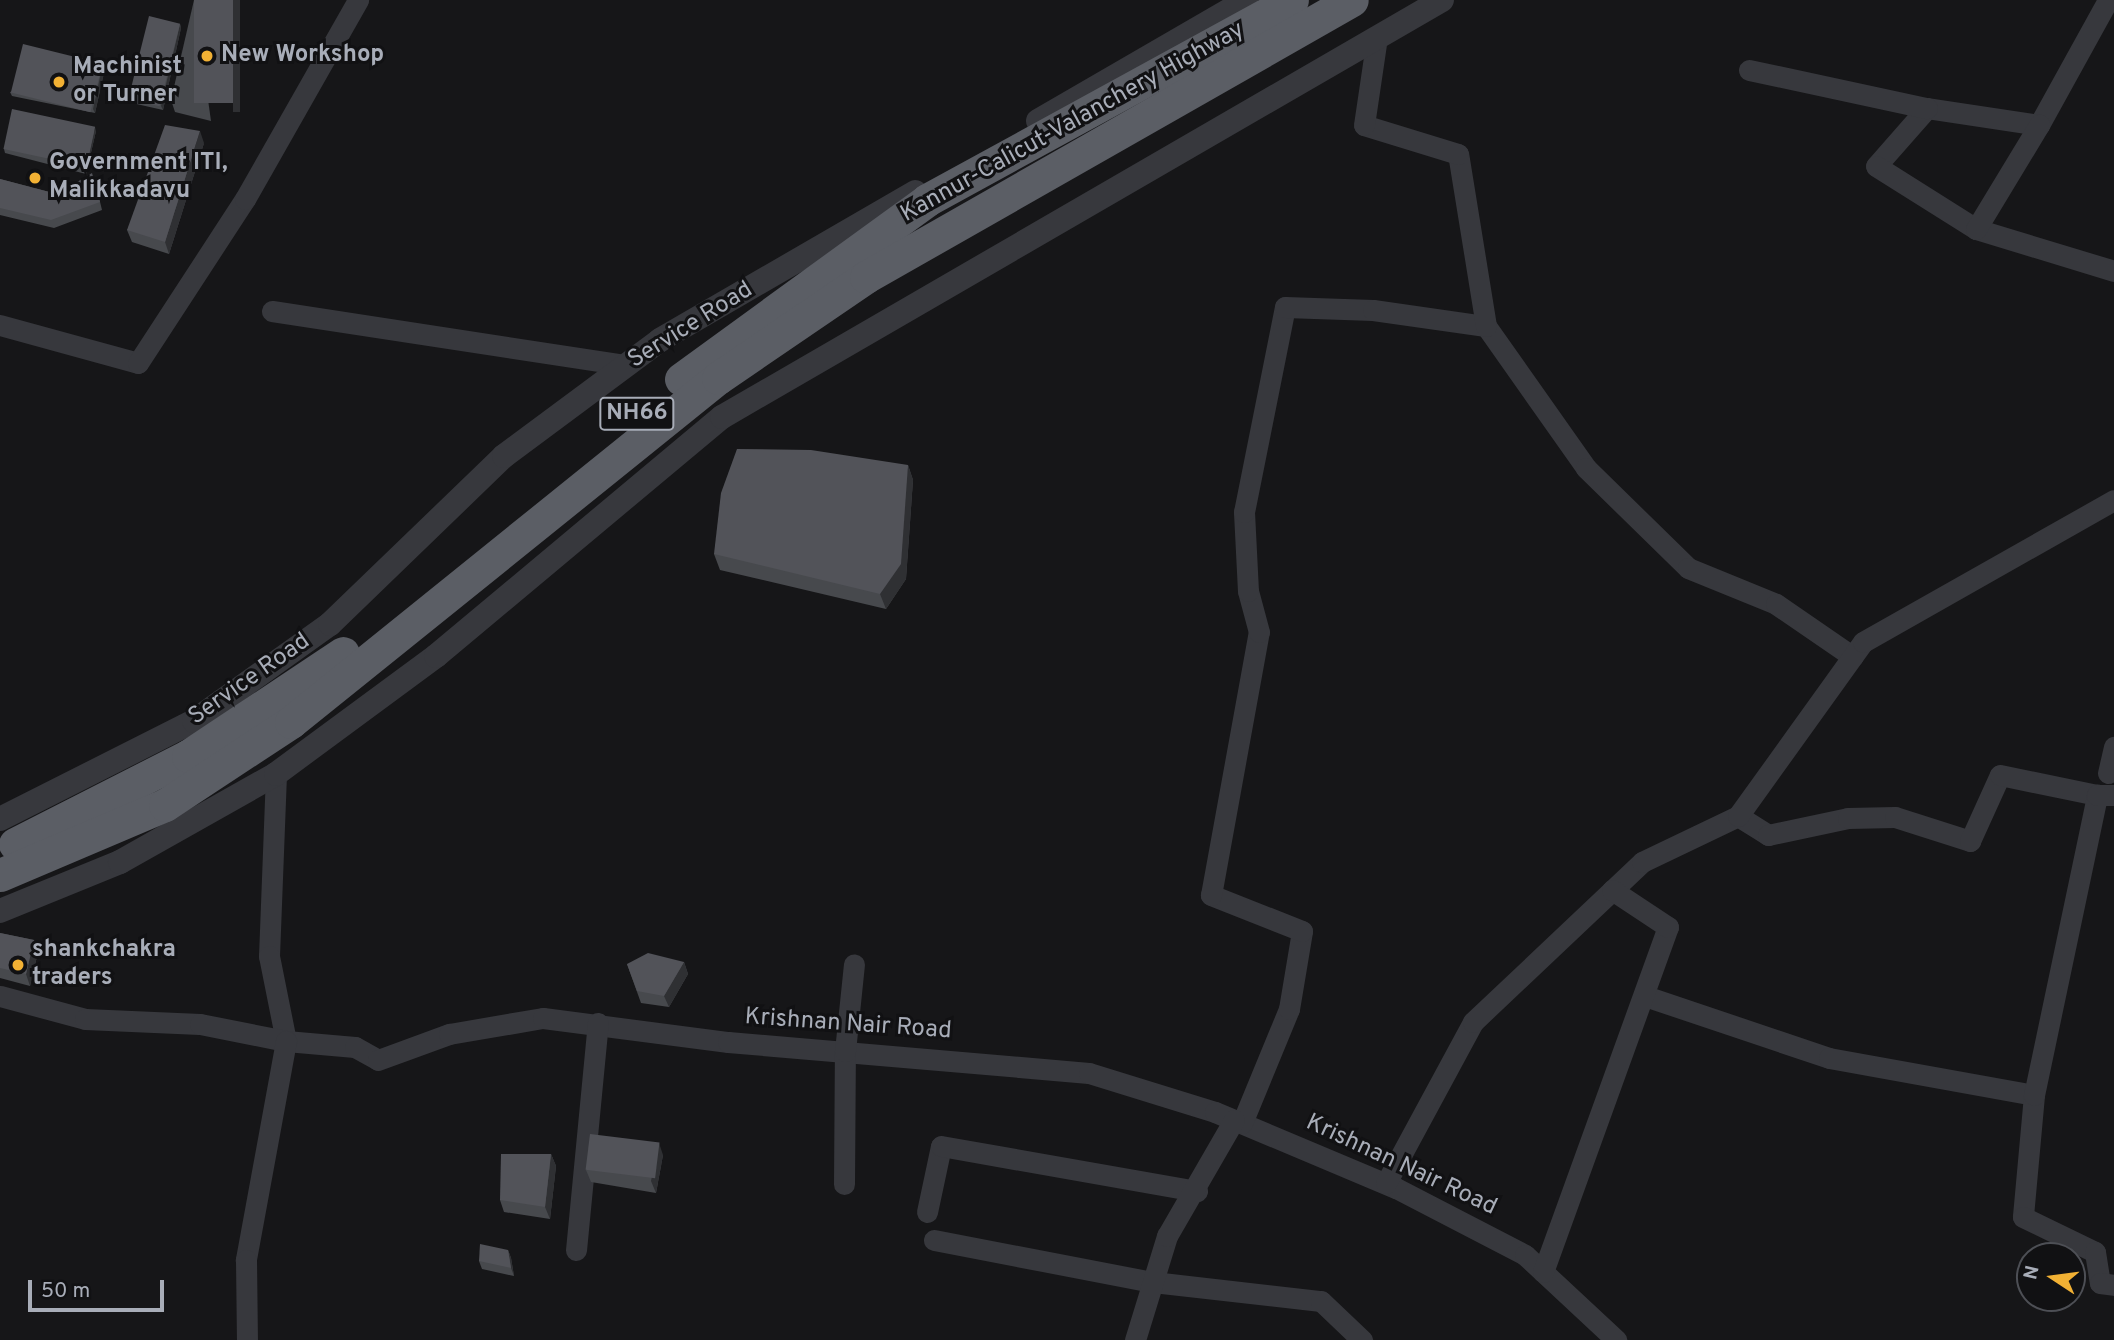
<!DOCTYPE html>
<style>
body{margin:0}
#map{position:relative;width:2114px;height:1340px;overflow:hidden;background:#161618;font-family:Overpass,sans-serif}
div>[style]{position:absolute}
.minor>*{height:21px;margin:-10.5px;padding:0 10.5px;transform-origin:10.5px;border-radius:10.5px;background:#37383d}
.tertiary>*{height:24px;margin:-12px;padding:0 12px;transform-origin:12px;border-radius:12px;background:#37383d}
.trunk>*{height:33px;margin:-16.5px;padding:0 16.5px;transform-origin:16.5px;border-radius:16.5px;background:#5b5e65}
.wall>*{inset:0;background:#47494d}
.shaded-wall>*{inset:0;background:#2f3033;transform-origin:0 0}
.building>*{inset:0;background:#525359;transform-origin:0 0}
.dots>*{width:19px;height:19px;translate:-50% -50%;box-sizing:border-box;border:4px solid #111113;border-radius:50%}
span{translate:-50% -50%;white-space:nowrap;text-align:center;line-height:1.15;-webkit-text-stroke:6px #111113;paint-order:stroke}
.shield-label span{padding:2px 5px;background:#111113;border:2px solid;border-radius:5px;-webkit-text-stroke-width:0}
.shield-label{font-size:23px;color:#a8adb8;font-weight:700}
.poi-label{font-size:24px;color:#a8adb8;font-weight:700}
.left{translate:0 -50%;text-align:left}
.street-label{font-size:24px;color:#a8adb8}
.north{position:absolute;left:2016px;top:1242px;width:70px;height:70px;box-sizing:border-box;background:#111113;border:2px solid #4d4f55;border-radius:50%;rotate:283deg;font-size:19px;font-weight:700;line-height:28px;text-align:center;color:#a8adb8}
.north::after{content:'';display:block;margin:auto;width:24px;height:32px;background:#f2b134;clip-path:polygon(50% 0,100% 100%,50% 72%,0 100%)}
.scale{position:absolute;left:28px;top:1280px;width:136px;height:32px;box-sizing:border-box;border:4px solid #a8adb8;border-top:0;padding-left:9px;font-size:21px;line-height:24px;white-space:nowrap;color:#a8adb8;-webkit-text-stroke:5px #111113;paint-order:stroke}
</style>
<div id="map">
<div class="minor">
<i style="left:2108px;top:0;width:143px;rotate:118.9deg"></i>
<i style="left:2039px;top:125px;width:113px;rotate:-171.4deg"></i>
<i style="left:1927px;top:108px;width:77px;rotate:131.3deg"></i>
<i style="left:1876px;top:166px;width:118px;rotate:32.2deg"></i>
<i style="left:1976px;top:229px;width:144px;rotate:16.9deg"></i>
<i style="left:1749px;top:70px;width:182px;rotate:12.1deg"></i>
<i style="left:1976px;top:229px;width:122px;rotate:-58.8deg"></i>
<i style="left:272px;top:311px;width:358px;rotate:8.7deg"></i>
<i style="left:0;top:325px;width:143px;rotate:15.4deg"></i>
<i style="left:138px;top:363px;width:196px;rotate:-56.9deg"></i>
<i style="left:245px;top:199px;width:229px;rotate:-60.4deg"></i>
<i style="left:1486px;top:326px;width:174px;rotate:54.8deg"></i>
<i style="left:1586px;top:468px;width:143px;rotate:44.4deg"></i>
<i style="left:1688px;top:568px;width:95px;rotate:22.2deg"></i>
<i style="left:1776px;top:604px;width:93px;rotate:34.5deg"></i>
<i style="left:2108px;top:773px;width:27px;rotate:-77deg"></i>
<i style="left:276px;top:774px;width:182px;rotate:92.2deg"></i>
<i style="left:269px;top:956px;width:87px;rotate:78.7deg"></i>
<i style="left:286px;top:1041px;width:69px;rotate:5deg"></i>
<i style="left:355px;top:1047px;width:26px;rotate:29deg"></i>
<i style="left:378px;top:1060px;width:76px;rotate:-20.1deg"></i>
<i style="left:449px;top:1034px;width:95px;rotate:-9.7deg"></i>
<i style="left:543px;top:1018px;width:187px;rotate:7.4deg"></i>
<i style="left:728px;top:1042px;width:362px;rotate:4.9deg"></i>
<i style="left:1089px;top:1073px;width:132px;rotate:17.2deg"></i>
<i style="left:1215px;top:1112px;width:196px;rotate:22.8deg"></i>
<i style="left:1396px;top:1188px;width:145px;rotate:27.4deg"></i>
<i style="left:1525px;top:1255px;width:125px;rotate:43deg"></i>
<i style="left:1738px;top:816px;width:36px;rotate:32deg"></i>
<i style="left:1768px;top:835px;width:82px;rotate:-12deg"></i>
<i style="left:1848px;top:818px;width:47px;rotate:-1.2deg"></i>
<i style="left:1895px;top:817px;width:79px;rotate:17.7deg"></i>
<i style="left:1970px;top:841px;width:72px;rotate:-65.6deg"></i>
<i style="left:2000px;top:775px;width:99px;rotate:11.7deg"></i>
<i style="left:0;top:996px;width:88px;rotate:15.1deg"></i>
<i style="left:85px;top:1019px;width:115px;rotate:2.5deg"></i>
<i style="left:200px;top:1024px;width:88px;rotate:11.2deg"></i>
<i style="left:286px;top:1041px;width:223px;rotate:100.4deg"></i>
<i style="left:246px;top:1260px;width:80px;rotate:89.3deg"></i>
<i style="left:1645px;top:996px;width:194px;rotate:18.6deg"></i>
<i style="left:1829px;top:1058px;width:208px;rotate:10.2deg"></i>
<i style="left:2034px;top:1095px;width:122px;rotate:95.2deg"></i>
<i style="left:2023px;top:1217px;width:80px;rotate:25.9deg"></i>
<i style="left:2095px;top:1252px;width:31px;rotate:81deg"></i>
<i style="left:2100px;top:1283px;width:14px;rotate:8deg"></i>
<i style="left:2034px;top:1095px;width:307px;rotate:-78.1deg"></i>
<i style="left:2097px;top:795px;width:17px"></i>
<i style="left:1242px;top:1123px;width:123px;rotate:-67.6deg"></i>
<i style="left:1289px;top:1009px;width:79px;rotate:-80.5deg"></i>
<i style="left:1302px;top:931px;width:98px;rotate:-158.4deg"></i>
<i style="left:1211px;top:895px;width:267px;rotate:-79.7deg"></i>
<i style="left:1259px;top:632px;width:42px;rotate:-105deg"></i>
<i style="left:1248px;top:591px;width:79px;rotate:-92.9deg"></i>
<i style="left:1244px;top:512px;width:209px;rotate:-78.7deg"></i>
<i style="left:1285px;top:307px;width:88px;rotate:2deg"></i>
<i style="left:1373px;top:310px;width:114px;rotate:8.1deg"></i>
<i style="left:1486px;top:326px;width:174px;rotate:-99.2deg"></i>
<i style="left:1458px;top:154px;width:98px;rotate:-162.9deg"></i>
<i style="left:1364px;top:125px;width:89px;rotate:-81.6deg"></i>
<i style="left:1386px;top:1183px;width:183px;rotate:-61.6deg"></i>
<i style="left:1473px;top:1022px;width:233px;rotate:-43.4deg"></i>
<i style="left:1642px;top:862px;width:106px;rotate:-25.6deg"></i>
<i style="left:1738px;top:816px;width:214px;rotate:-54.3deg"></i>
<i style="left:1863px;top:642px;width:288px;rotate:-29.5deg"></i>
<i style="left:844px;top:1184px;width:133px;rotate:-89.6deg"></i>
<i style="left:845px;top:1051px;width:87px;rotate:-84.1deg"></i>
<i style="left:927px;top:1212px;width:67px;rotate:-78deg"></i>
<i style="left:941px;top:1146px;width:260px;rotate:10deg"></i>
<i style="left:934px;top:1240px;width:223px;rotate:10.9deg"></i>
<i style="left:1153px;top:1282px;width:169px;rotate:6.5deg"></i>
<i style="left:1321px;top:1301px;width:57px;rotate:43.6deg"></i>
<i style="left:576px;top:1250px;width:228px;rotate:-84.5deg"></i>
<i style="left:1543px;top:1272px;width:367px;rotate:-70.1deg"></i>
<i style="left:1668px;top:927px;width:67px;rotate:-146.5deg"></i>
<i style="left:1135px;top:1340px;width:109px;rotate:-72.9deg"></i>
<i style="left:1167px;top:1236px;width:134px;rotate:-60deg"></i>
</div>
<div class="tertiary">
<i style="left:1038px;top:121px;width:241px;rotate:-30.1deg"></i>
<i style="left:0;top:819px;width:217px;rotate:-26.8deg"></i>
<i style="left:194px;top:721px;width:167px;rotate:-35.5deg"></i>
<i style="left:330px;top:624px;width:242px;rotate:-44deg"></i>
<i style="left:504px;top:456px;width:194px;rotate:-36.6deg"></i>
<i style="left:660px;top:340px;width:295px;rotate:-30.1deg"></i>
<i style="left:0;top:911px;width:130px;rotate:-22.2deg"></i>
<i style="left:120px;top:862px;width:179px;rotate:-29.4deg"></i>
<i style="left:276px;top:774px;width:199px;rotate:-36.4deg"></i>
<i style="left:436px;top:656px;width:373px;rotate:-39.9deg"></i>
<i style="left:722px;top:417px;width:832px;rotate:-30.08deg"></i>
</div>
<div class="trunk">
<i style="left:681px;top:379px;width:304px;rotate:-36deg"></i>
<i style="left:927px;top:200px;width:416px;rotate:-28.7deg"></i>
<i style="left:15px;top:844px;width:194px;rotate:-27deg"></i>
<i style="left:188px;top:756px;width:186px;rotate:-33.6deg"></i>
<i style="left:0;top:875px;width:179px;rotate:-23deg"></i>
<i style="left:165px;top:805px;width:151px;rotate:-33.4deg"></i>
<i style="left:291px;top:722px;width:548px;rotate:-38.86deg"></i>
<i style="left:718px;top:378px;width:179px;rotate:-34.3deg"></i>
<i style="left:866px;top:277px;width:559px;rotate:-29.68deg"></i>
</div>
<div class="wall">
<i style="clip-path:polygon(194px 0,211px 121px,175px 112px,171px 100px)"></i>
<i style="clip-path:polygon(180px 24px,181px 28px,163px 110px,132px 103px,131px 99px)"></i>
<i style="clip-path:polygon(105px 68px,95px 113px,12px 96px,10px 92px)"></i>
<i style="clip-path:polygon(96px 131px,86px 174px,5px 153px,4px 149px)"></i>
<i style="clip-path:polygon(204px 143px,169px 254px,132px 242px,127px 230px)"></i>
<i style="clip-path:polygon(0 179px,57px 194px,95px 181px,102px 210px,54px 228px,0 215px)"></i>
<i style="clip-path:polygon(908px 465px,913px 480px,906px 579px,886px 609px,720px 570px,714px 554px)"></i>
<i style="clip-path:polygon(0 933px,34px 940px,38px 952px,30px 986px,0 978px)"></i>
<i style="clip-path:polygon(684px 962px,688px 974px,669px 1007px,641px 1003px,627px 964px)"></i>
<i style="clip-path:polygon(551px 1154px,556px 1166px,550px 1219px,504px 1212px,500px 1200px)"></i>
<i style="clip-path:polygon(663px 1155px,656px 1193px,591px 1182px,586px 1170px)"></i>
<i style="clip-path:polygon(508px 1250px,511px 1258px,514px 1276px,482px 1269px,479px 1261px)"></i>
</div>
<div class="shaded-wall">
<i style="left:233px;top:0;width:7px;height:112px"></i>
<i style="clip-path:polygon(180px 24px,181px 28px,163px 110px,161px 106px)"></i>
<i style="clip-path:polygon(103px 64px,105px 68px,95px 113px,93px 109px)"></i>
<i style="clip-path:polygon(95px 127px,96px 131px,86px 174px,85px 170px)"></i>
<i style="clip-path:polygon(200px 131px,204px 143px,169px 254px,165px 242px)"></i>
<i style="clip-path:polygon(908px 465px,913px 480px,906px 579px,886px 609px,880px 594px)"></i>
<i style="clip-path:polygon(34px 940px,38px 952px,30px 986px,26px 974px)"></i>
<i style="clip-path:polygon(684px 962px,688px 974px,669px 1007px,664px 996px)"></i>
<i style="clip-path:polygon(659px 1143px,663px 1155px,656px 1193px,651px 1181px)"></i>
<i style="clip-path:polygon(551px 1154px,556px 1166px,550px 1219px,545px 1207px)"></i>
<i style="clip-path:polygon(508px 1250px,511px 1258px,514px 1276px,511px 1268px)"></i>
</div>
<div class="building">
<i style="left:194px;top:0;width:39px;height:103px"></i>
<i style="left:149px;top:16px;width:32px;height:85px;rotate:14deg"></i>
<i style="left:23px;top:44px;width:82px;height:50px;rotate:14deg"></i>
<i style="left:12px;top:109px;width:85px;height:41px;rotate:12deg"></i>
<i style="clip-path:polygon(165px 125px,200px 131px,165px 242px,127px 230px)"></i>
<i style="clip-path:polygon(92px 173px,100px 202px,51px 220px,0 208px,0 179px,57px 194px)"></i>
<i style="clip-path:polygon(737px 449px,811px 450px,908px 465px,901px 564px,880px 594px,714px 554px,721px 493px)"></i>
<i style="clip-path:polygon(0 933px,34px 940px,26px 974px,0 968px)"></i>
<i style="clip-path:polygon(648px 953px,684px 962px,664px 996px,637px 991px,627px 964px)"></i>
<i style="left:590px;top:1134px;width:70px;height:36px;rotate:7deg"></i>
<i style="clip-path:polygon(501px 1154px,551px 1154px,545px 1207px,500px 1200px)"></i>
<i style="clip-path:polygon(480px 1244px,508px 1250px,511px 1268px,479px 1261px)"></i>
</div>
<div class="dots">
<i style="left:207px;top:56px;background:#f2b134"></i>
<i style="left:59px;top:82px;background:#f2b134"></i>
<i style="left:35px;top:178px;background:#f2b134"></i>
<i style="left:18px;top:965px;background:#f2b134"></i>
</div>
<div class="shield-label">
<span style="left:637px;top:414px">NH66</span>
</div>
<div class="poi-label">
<span class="left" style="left:221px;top:56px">New Workshop</span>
<span class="left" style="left:73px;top:82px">Machinist<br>or Turner</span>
<span class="left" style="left:49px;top:178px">Government ITI,<br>Malikkadavu</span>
<span class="left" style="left:32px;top:965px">shankchakra<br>traders</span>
</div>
<div class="street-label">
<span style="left:1073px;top:123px;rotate:-29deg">Kannur-Calicut-Valanchery Highway</span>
<span style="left:691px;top:326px;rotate:-32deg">Service Road</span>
<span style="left:250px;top:680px;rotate:-35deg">Service Road</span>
<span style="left:848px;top:1025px;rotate:4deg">Krishnan Nair Road</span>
<span style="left:1401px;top:1166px;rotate:25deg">Krishnan Nair Road</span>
</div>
<div class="north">N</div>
<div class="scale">50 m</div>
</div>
